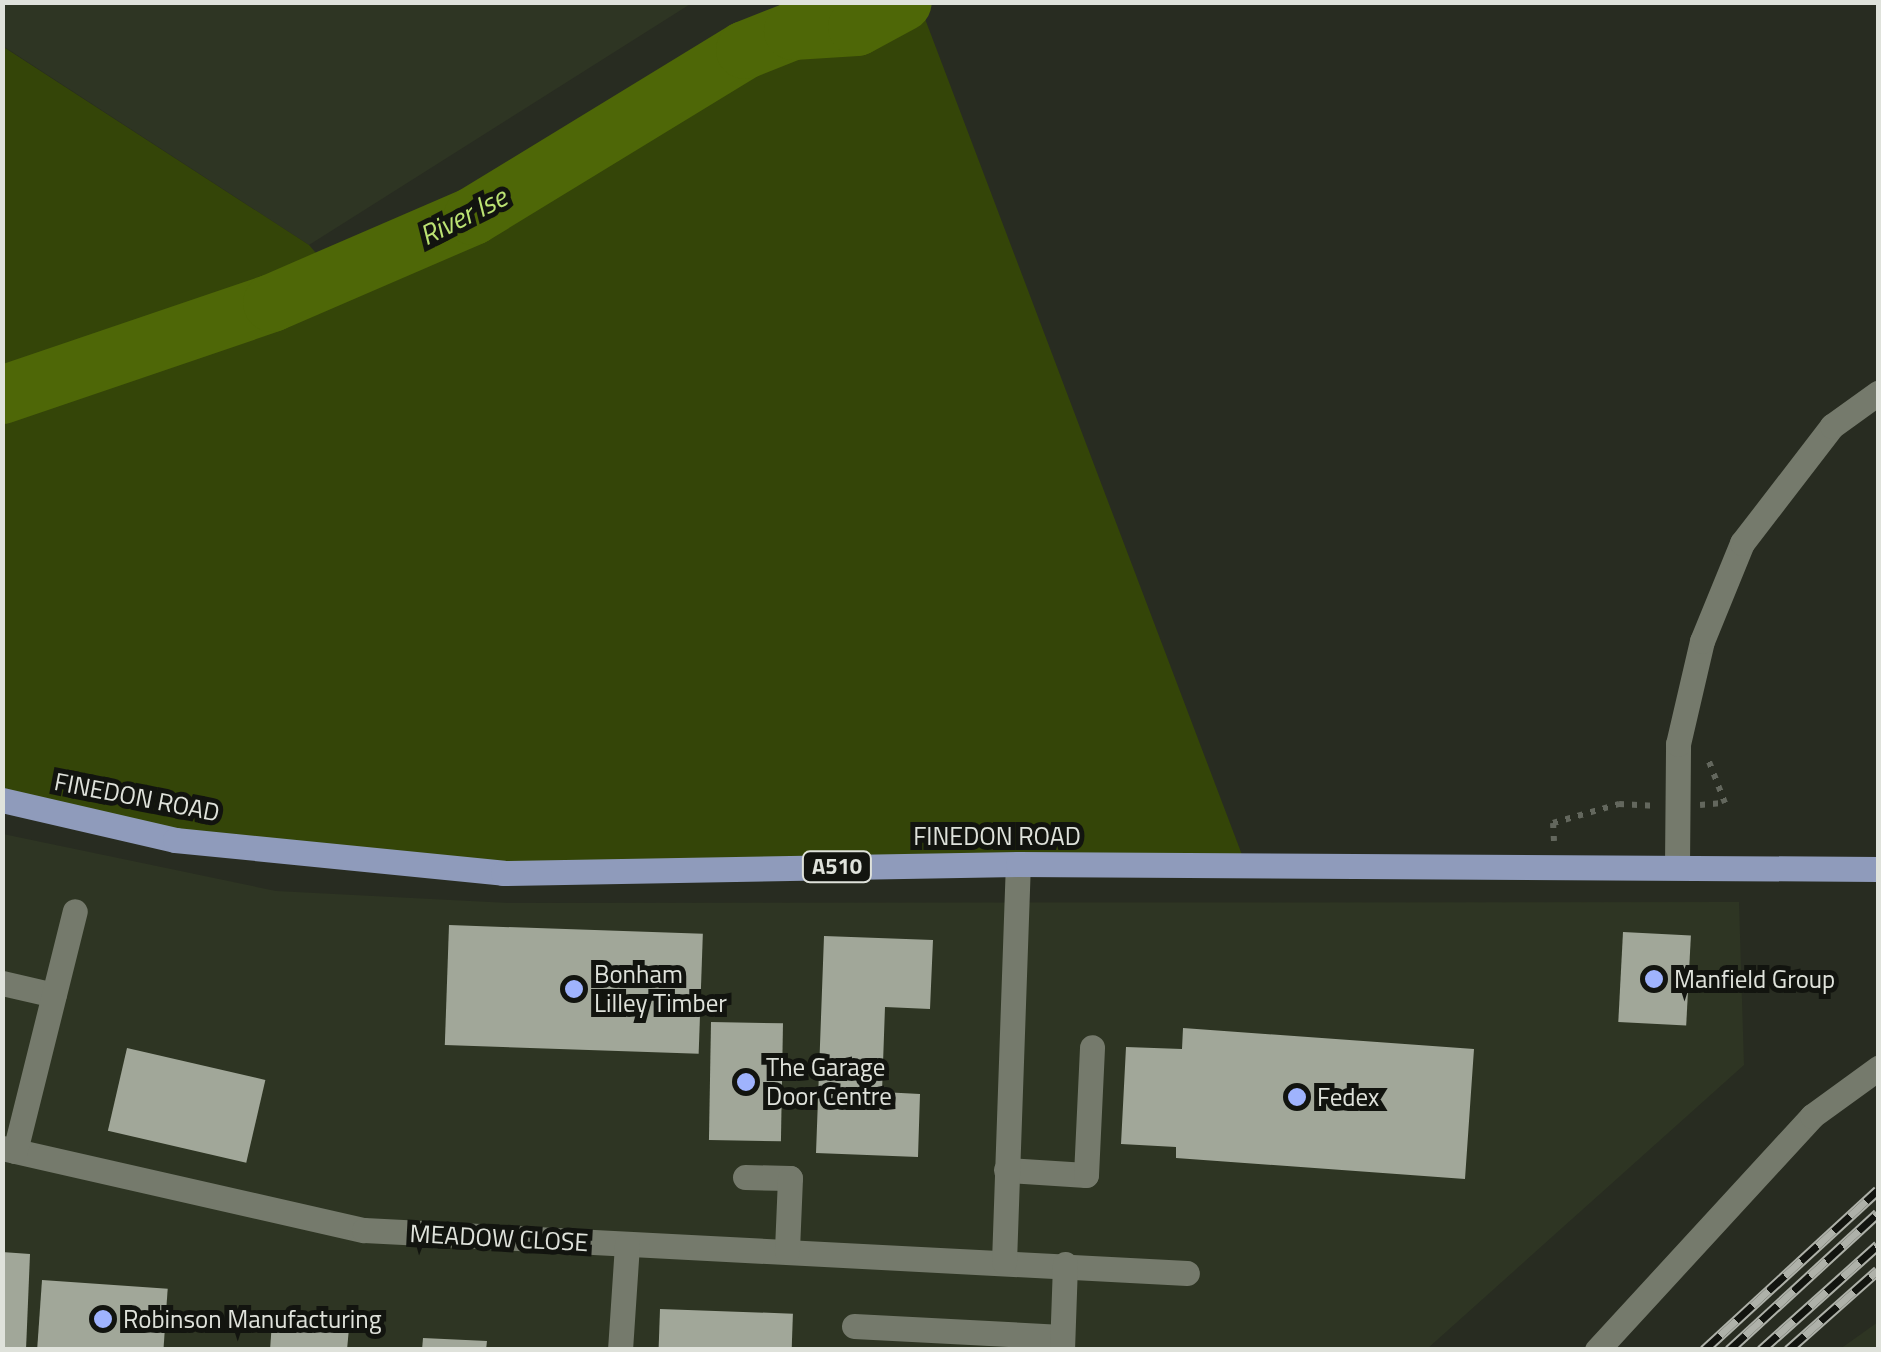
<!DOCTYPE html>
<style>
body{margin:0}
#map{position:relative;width:1881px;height:1352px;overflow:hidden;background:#282c21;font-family:"Titillium Web",sans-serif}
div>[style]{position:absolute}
.built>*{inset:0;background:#2e3523}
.green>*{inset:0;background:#344508}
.river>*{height:58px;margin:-29px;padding:0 29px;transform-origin:29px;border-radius:29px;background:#4e6707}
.building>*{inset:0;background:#a1a799;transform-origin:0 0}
.path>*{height:6px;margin-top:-3px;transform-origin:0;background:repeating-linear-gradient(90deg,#63675d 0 5px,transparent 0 13px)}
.minor>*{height:25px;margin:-12.5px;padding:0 12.5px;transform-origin:12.5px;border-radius:12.5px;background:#757a6c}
.major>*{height:25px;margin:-12.5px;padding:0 12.5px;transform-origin:12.5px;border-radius:12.5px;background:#8f9bbb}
.rail>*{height:11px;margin-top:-5.5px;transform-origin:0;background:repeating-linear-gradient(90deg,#12140f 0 22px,#aeb1a9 0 44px);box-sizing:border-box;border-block:2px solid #aeb1a9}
.dots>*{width:28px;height:28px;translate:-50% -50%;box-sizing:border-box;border:5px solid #12140f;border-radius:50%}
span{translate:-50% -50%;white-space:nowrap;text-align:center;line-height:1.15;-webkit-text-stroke:10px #12140f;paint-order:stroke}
.shield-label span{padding:2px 8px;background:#12140f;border:2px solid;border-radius:8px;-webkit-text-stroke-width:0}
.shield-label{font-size:22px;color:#dfe2db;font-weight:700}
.street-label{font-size:25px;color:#dfe2db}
.poi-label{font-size:25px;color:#dfe2db}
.left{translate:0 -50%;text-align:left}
.water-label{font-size:28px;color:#bce373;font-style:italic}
.frame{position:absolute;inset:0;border:5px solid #dfe2db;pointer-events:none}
</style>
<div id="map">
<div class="built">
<i style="clip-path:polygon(2px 3px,692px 3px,309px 245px,3px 46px)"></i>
<i style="clip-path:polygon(3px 834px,276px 891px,509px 903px,1739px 902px,1744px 1065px,1427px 1349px,3px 1350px)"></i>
<i style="clip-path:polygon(1878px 1322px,1878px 1349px,1840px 1349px)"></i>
</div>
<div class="green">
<i style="clip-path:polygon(903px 3px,919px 3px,1247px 868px,364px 861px,3px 800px,2px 46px,309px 245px,335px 275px,473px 216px,745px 50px,793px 31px,857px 27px)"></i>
</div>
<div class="river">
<i style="left:2px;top:395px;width:285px;rotate:-18.8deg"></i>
<i style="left:272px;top:303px;width:219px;rotate:-23.4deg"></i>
<i style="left:473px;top:216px;width:319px;rotate:-31.4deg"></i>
<i style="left:745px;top:50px;width:52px;rotate:-21.6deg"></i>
<i style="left:793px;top:31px;width:64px;rotate:-3.6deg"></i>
<i style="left:857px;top:27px;width:52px;rotate:-28.5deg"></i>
</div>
<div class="building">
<i style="left:449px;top:925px;width:254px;height:120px;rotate:2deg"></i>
<i style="left:1623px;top:932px;width:68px;height:90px;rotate:3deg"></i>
<i style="clip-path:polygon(824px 936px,933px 940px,930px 1009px,885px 1007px,882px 1092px,920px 1094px,918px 1157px,816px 1153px)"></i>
<i style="left:711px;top:1022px;width:72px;height:118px;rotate:1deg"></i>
<i style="clip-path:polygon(1183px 1028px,1474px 1049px,1465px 1179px,1176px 1158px,1176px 1147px,1121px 1144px,1126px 1047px,1182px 1049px)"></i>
<i style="left:127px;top:1048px;width:142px;height:85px;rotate:13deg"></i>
<i style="clip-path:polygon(2px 1252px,30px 1254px,26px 1350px,2px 1350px)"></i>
<i style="left:42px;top:1280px;width:126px;height:70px;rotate:4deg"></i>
<i style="left:660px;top:1309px;width:133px;height:41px;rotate:2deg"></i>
<i style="clip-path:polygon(272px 1322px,349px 1328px,347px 1350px,270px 1350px)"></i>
<i style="clip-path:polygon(423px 1338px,487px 1341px,486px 1350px,422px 1350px)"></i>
</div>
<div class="path">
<i style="left:1700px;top:805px;width:25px;rotate:-5deg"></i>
<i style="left:1725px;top:803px;width:47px;rotate:-111.1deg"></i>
<i style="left:1554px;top:841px;width:18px;rotate:-93deg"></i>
<i style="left:1553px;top:823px;width:69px;rotate:-16.1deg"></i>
<i style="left:1619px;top:804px;width:34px;rotate:3deg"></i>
</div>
<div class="minor">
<i style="left:1677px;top:865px;width:121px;rotate:-89.5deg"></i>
<i style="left:1678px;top:744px;width:106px;rotate:-76.9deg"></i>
<i style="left:1702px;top:641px;width:106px;rotate:-67.8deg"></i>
<i style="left:1742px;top:543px;width:148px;rotate:-52.4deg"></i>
<i style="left:1832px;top:426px;width:57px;rotate:-35.7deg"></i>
<i style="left:2px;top:983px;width:53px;rotate:13deg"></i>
<i style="left:2px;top:1148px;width:371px;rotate:12.8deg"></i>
<i style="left:364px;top:1230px;width:824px;rotate:2.99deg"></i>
<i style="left:15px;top:1151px;width:247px;rotate:-76deg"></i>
<i style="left:1006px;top:1170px;width:80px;rotate:3.6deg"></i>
<i style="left:1086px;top:1175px;width:128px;rotate:-87.3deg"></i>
<i style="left:745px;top:1177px;width:45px;rotate:1.3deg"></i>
<i style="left:790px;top:1178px;width:73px;rotate:92.4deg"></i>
<i style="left:1004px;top:1262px;width:398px;rotate:-88deg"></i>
<i style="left:854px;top:1326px;width:208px;rotate:3deg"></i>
<i style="left:620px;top:1350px;width:106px;rotate:-86.2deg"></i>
<i style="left:1062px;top:1350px;width:86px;rotate:-88deg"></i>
<i style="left:1597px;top:1350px;width:318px;rotate:-47.4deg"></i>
<i style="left:1812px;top:1116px;width:82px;rotate:-36deg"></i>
</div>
<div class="major">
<i style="left:2px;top:800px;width:178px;rotate:13deg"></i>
<i style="left:175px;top:840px;width:330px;rotate:5.7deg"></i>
<i style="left:503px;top:873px;width:515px;rotate:-1deg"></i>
<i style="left:1018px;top:864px;width:860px;rotate:0.33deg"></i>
</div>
<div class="rail">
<i style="left:1704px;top:1350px;width:236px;rotate:-42.6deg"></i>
<i style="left:1729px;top:1350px;width:202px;rotate:-42.6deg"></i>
<i style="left:1761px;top:1350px;width:157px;rotate:-41.9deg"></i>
<i style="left:1788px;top:1350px;width:120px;rotate:-41.6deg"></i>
</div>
<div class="dots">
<i style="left:1654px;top:979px;background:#9fb3fd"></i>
<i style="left:574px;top:989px;background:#9fb3fd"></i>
<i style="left:746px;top:1082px;background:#9fb3fd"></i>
<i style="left:1297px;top:1097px;background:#9fb3fd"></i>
<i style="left:103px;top:1319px;background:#9fb3fd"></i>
</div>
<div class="shield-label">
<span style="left:837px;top:867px">A510</span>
</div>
<div class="street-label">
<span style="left:137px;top:797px;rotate:11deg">FINEDON ROAD</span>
<span style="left:997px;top:836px">FINEDON ROAD</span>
<span style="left:499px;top:1238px;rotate:3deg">MEADOW CLOSE</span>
</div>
<div class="poi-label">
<span class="left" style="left:594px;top:989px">Bonham<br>Lilley Timber</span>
<span class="left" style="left:1674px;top:979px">Manfield Group</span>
<span class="left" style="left:766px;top:1082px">The Garage<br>Door Centre</span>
<span class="left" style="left:1317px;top:1097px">Fedex</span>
<span class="left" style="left:123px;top:1319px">Robinson Manufacturing</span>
</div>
<div class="water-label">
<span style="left:463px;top:216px;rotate:-27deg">River Ise</span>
</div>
<div class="frame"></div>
</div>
